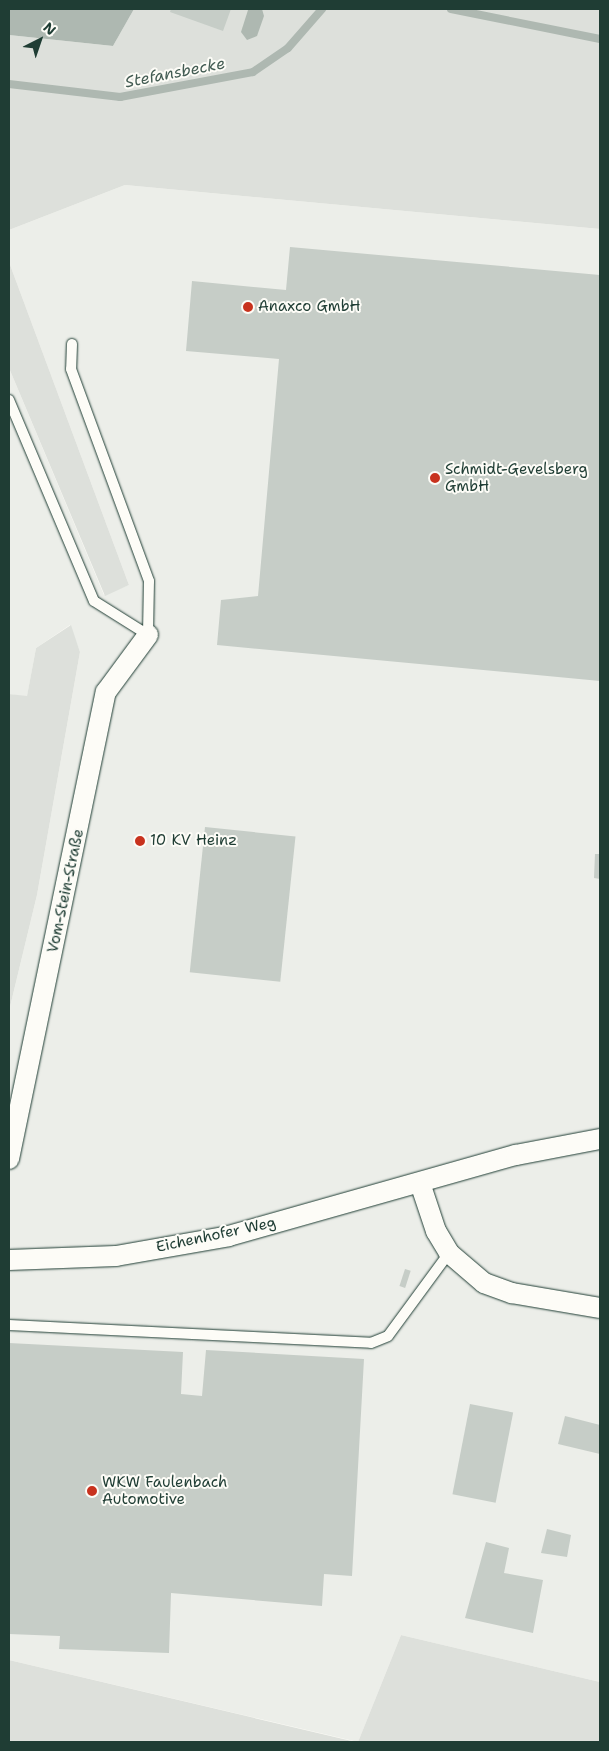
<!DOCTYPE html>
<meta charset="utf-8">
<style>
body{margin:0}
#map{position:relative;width:609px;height:1751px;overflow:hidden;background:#fdfcf7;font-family:"Shantell Sans",sans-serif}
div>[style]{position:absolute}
.built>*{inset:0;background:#eceee9}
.green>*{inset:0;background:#dde0db}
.water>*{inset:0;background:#aeb8b1}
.stream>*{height:8px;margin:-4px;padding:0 4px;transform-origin:4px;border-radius:4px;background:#aeb8b1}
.building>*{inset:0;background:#c6cdc7;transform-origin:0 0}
.roads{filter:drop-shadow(0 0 1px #1f3d34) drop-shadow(0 0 1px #1f3d34)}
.lane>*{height:10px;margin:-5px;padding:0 5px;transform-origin:5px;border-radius:5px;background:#fdfcf7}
.street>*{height:20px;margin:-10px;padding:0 10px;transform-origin:10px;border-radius:10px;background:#fdfcf7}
.dots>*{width:14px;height:14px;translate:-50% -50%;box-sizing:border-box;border:2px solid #fdfcf7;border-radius:50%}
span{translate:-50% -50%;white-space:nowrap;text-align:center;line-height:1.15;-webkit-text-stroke:4px #fdfcf7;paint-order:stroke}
.poi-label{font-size:15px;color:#1f3d34}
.left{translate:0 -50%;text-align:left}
.street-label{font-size:15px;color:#1f3d34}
.water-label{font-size:16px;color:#435c53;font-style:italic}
.frame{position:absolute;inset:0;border:10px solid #1f3d34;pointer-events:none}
.north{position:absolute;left:15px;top:15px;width:50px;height:50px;-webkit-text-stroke:4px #fdfcf7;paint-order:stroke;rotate:41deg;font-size:14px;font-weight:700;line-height:20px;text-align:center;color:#1f3d34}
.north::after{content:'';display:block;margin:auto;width:18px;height:22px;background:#1f3d34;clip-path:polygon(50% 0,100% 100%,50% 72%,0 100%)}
</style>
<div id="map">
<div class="built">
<i style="clip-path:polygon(125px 185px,600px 229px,600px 1682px,401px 1635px,358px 1742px,9px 1660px,9px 1011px,37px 895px,80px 652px,70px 625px,36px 648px,27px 697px,9px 694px,9px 368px,104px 595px,129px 585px,9px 262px,9px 230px)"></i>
</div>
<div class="green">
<i style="clip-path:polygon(134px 9px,600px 9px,600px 229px,125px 185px,9px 230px,9px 35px,113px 46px)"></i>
<i style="clip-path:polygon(9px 262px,129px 585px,105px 596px,9px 368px)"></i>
<i style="clip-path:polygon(71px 625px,80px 652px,37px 895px,9px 1011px,9px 694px,27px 696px,36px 648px)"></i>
<i style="clip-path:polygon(401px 1635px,600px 1682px,600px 1742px,358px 1742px)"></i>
<i style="clip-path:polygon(9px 1660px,356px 1742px,9px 1742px)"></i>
</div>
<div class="water">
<i style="clip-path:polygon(9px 9px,134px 9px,113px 46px,9px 35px)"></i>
<i style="clip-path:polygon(262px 9px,264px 16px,257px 36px,247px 40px,241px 32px,248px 10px)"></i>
</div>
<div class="stream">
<i style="left:451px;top:9px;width:152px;rotate:11.4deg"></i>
<i style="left:9px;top:84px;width:112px;rotate:6.7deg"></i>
<i style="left:120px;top:97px;width:135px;rotate:-10.6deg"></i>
<i style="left:253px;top:72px;width:42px;rotate:-34.4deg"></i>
<i style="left:288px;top:48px;width:52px;rotate:-48.9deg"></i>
</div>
<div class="building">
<i style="clip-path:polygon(171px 9px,231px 9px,223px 31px,170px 12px)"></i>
<i style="clip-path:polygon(290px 247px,600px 275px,600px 681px,217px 645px,221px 600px,258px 596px,279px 359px,186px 351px,192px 281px,286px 290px)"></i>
<i style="left:205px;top:827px;width:91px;height:146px;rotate:6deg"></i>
<i style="left:143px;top:835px;width:12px;height:7px;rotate:85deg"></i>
<i style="clip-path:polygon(595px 854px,600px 854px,600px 879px,594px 878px)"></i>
<i style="left:405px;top:1269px;width:6px;height:18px;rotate:18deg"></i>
<i style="clip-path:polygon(9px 1343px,183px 1352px,181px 1394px,202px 1396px,206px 1350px,364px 1359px,352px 1576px,324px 1574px,322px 1606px,171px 1593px,169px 1653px,59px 1649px,60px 1636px,9px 1634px)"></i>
<i style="left:470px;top:1404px;width:44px;height:92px;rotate:11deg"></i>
<i style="clip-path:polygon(565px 1416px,600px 1425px,600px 1454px,558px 1444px)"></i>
<i style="clip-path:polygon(547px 1529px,571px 1535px,567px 1557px,541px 1553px)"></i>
<i style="clip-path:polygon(486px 1542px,509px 1548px,504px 1573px,543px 1580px,533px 1633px,465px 1618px)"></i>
</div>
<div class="roads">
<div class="lane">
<i style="left:72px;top:344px;width:25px;rotate:92deg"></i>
<i style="left:71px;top:369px;width:226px;rotate:69.8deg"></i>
<i style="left:149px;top:581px;width:54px;rotate:91.1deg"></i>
<i style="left:9px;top:400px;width:218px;rotate:67.1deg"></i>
<i style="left:94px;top:601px;width:64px;rotate:32.2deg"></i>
<i style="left:9px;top:1325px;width:362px;rotate:2.8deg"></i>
<i style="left:371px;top:1343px;width:18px;rotate:-22deg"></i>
<i style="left:388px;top:1336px;width:103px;rotate:-53.7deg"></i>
</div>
<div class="street">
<i style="left:9px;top:1159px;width:477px;rotate:-78.3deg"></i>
<i style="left:106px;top:692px;width:71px;rotate:-53.6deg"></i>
<i style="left:420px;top:1183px;width:51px;rotate:71.6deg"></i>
<i style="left:436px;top:1231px;width:26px;rotate:59deg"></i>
<i style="left:449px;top:1253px;width:46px;rotate:40.6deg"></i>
<i style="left:484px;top:1283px;width:30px;rotate:20deg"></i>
<i style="left:512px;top:1293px;width:89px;rotate:9.7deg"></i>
<i style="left:9px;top:1260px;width:107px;rotate:-2.1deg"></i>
<i style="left:116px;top:1256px;width:115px;rotate:-10deg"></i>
<i style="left:229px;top:1236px;width:298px;rotate:-15.8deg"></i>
<i style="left:516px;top:1155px;width:86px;rotate:-10.8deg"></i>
</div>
</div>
<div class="dots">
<i style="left:248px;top:307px;background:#c8321e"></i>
<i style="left:435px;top:478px;background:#c8321e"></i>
<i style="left:140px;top:841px;background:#c8321e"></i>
<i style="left:92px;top:1491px;background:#c8321e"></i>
</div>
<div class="poi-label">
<span class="left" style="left:258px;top:307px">Anaxco GmbH</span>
<span class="left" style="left:445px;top:478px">Schmidt-Gevelsberg<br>GmbH</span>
<span class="left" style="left:150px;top:841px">10 KV Heinz</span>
<span class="left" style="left:102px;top:1491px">WKW Faulenbach<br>Automotive</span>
</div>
<div class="street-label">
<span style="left:66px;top:891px;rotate:-78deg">Vom-Stein-Straße</span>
<span style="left:216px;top:1235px;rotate:-12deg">Eichenhofer Weg</span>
</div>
<div class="water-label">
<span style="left:175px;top:73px;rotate:-11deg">Stefansbecke</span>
</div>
<div class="frame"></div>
<div class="north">N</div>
</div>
